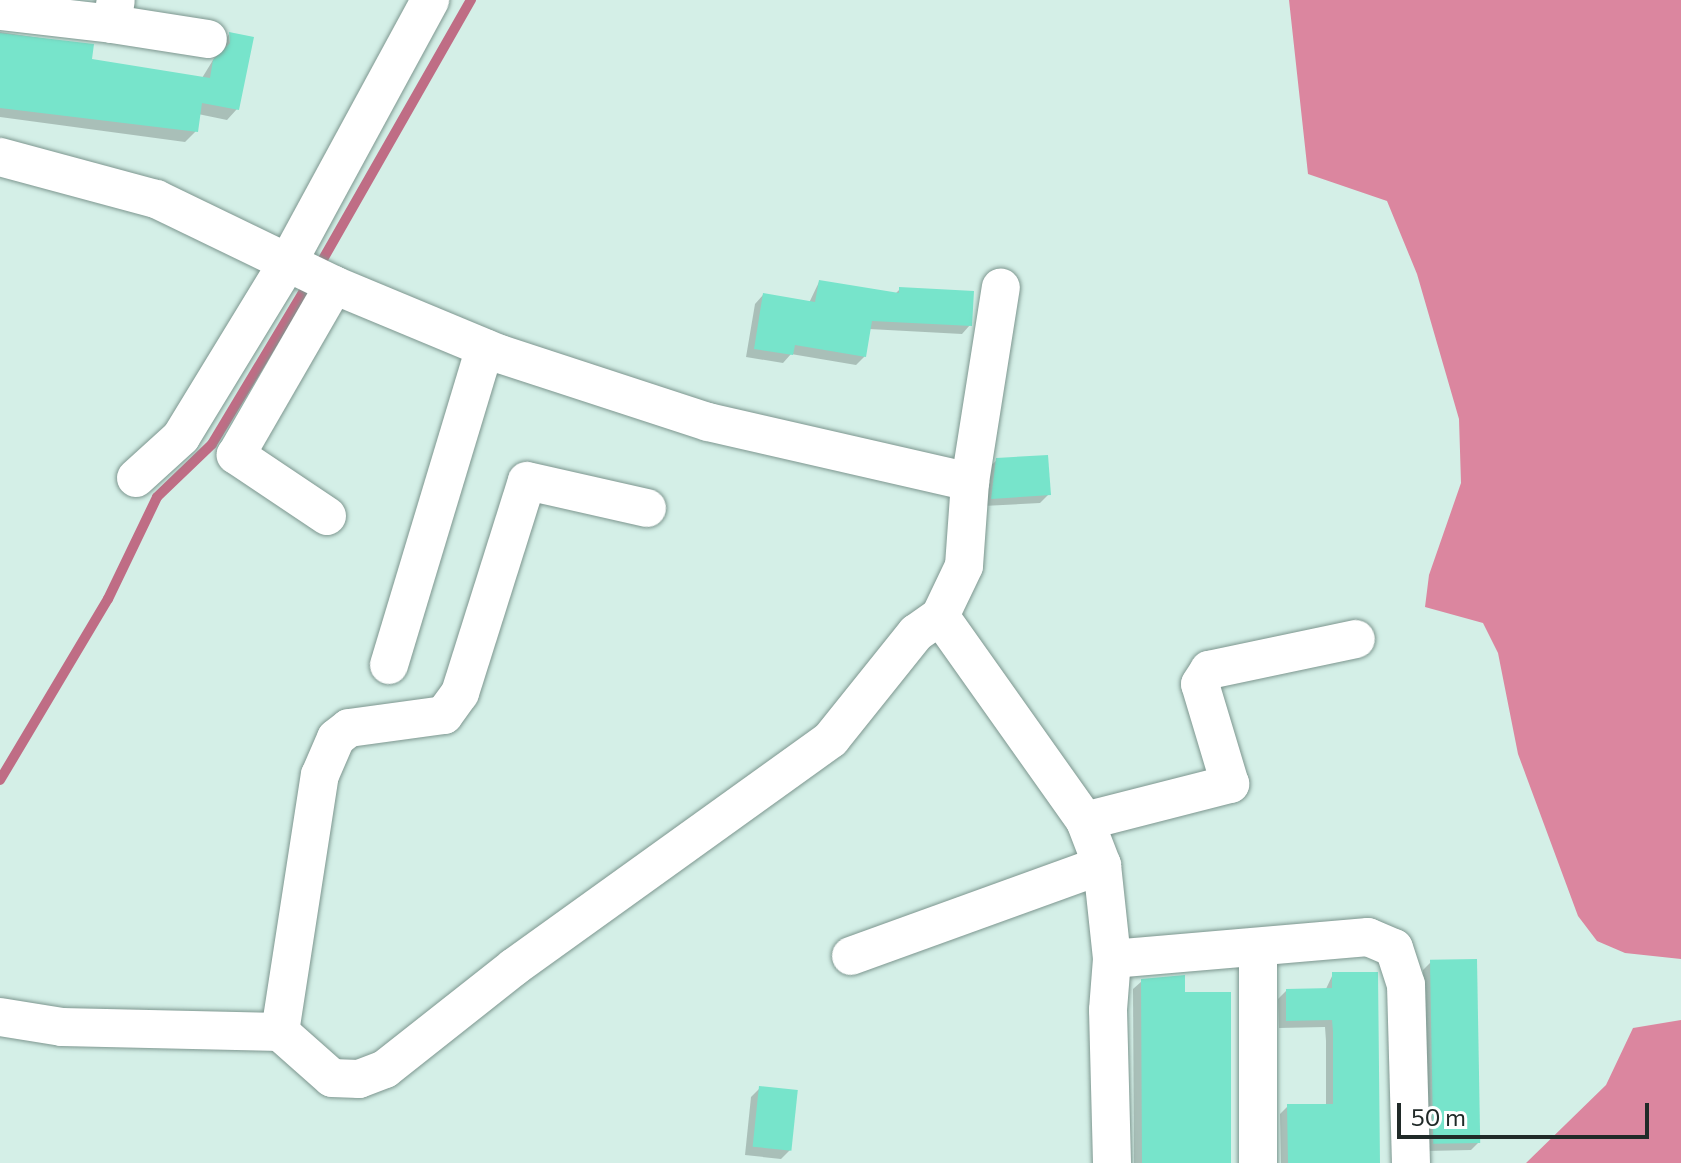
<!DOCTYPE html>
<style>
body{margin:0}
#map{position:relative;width:1681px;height:1163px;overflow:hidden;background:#d4efe7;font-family:Commissioner,sans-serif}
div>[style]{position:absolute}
.forest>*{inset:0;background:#db869f}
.shadow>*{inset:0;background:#0003}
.stream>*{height:10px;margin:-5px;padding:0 5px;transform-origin:5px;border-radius:5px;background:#bf6d85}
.building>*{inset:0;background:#77e4cb;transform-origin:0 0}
.roads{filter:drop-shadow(0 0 2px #7d968f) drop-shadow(0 0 2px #7d968f)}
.minor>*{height:38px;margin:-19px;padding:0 19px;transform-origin:19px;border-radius:19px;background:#fff}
span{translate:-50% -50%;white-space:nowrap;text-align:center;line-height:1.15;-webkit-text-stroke:8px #fff;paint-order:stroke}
.scale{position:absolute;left:1397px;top:1103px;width:252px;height:36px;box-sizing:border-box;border:4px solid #202a28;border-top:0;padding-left:10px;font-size:24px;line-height:28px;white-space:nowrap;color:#202a28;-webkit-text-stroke:6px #fff;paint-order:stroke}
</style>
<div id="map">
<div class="forest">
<i style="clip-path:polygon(1289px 0,1681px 0,1681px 959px,1625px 953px,1597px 941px,1578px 916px,1518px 754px,1498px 653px,1483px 623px,1425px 607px,1429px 575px,1461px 483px,1459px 419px,1417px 274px,1387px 201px,1308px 174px)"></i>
<i style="clip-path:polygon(1681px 1020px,1681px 1163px,1526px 1163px,1606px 1085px,1633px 1028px)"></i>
</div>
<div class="shadow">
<i style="clip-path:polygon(0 32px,92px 46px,90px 60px,202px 78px,229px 34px,237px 109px,227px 120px,198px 114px,196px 131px,185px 142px,0 117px)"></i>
<i style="clip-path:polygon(819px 282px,895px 294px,900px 289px,970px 325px,962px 334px,869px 329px,865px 356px,856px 365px,791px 354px,783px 363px,746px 357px,755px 304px,763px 295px,809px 303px)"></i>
<i style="clip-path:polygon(997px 460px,1049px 494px,1040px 503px,983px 506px,988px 468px)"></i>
<i style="clip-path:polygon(1431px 962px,1479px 1142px,1471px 1150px,1427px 1151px,1423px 970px)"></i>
<i style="clip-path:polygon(1333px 974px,1378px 1163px,1281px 1163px,1280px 1114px,1288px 1106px,1326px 1106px,1326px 1041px,1325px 1027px,1279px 1028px,1278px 999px,1286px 991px,1325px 991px)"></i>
<i style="clip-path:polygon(1142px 981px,1183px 994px,1229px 1163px,1134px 1163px,1133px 989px)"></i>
<i style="clip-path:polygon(760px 1088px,790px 1150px,781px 1159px,745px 1155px,751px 1097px)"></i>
</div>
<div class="stream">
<i style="left:318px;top:268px;width:309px;rotate:-60.3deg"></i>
<i style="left:0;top:780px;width:211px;rotate:-59.2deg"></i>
<i style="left:108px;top:599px;width:113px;rotate:-64.3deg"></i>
<i style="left:157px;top:497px;width:76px;rotate:-43.9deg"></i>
<i style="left:212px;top:444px;width:190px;rotate:-59deg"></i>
</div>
<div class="building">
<i style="clip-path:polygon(229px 32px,254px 37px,239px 110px,202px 103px,198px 132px,0 108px,0 33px,94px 44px,92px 59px,210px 78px,213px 60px,230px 43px)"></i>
<i style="clip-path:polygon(819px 280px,899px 293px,899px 287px,974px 291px,972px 326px,872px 321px,866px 357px,795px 345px,793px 355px,754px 349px,763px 293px,815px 302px)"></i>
<i style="clip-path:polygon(1048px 455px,1051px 495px,991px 499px,996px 458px)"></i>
<i style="left:1477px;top:959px;width:184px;height:47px;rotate:89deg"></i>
<i style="clip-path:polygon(1332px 972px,1378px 972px,1380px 1163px,1288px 1163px,1287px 1104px,1333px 1104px,1333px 1032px,1332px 1020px,1286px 1021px,1286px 989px,1332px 988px)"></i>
<i style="clip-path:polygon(1185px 975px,1185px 992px,1231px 992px,1231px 1163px,1142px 1163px,1141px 979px)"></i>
<i style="left:759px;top:1086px;width:39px;height:61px;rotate:6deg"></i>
</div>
<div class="roads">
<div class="minor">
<i style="left:0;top:11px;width:113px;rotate:6.6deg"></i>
<i style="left:112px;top:24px;width:24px;rotate:-81deg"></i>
<i style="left:112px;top:24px;width:97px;rotate:8.9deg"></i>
<i style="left:0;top:157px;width:162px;rotate:15.1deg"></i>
<i style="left:156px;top:199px;width:198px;rotate:25.8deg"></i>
<i style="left:334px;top:285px;width:180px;rotate:22.6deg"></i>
<i style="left:500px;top:354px;width:219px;rotate:18.1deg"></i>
<i style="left:708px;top:422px;width:269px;rotate:12.9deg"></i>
<i style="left:970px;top:482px;width:84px;rotate:94.1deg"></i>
<i style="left:964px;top:566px;width:55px;rotate:115.6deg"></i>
<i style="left:136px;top:478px;width:61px;rotate:-42.3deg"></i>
<i style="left:181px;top:437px;width:205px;rotate:-58.6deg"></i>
<i style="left:288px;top:262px;width:298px;rotate:-61.5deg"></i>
<i style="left:970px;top:482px;width:197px;rotate:-81deg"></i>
<i style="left:327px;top:516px;width:110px;rotate:-146.2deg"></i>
<i style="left:236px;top:455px;width:196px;rotate:-60deg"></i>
<i style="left:389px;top:665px;width:331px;rotate:-73.2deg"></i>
<i style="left:1085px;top:821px;width:150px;rotate:-14.3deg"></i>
<i style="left:1230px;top:784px;width:104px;rotate:-106.7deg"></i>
<i style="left:1200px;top:684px;width:17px;rotate:-57deg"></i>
<i style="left:1209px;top:670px;width:150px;rotate:-11.9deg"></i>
<i style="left:1258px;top:947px;width:216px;rotate:90deg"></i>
<i style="left:851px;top:956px;width:267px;rotate:-19.9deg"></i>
<i style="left:1112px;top:959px;width:257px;rotate:-4.9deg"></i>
<i style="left:1368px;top:937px;width:28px;rotate:23deg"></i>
<i style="left:1394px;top:948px;width:39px;rotate:72deg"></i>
<i style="left:1406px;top:985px;width:178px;rotate:88.4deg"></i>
<i style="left:0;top:1017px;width:63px;rotate:9.2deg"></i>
<i style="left:62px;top:1027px;width:218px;rotate:1.3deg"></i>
<i style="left:280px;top:1032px;width:69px;rotate:41.5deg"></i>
<i style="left:332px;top:1078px;width:27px;rotate:2deg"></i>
<i style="left:359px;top:1079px;width:28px;rotate:-21deg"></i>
<i style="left:385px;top:1069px;width:164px;rotate:-38.3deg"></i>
<i style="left:514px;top:967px;width:390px;rotate:-35.7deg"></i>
<i style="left:831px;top:739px;width:136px;rotate:-51.3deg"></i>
<i style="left:916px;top:633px;width:29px;rotate:-35deg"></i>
<i style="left:940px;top:616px;width:251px;rotate:54.7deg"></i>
<i style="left:1085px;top:821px;width:47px;rotate:68.9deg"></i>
<i style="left:1102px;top:865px;width:95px;rotate:83.9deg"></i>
<i style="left:1112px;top:959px;width:51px;rotate:94.5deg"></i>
<i style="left:1108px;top:1010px;width:153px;rotate:88.5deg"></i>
<i style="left:280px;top:1032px;width:260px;rotate:-81.2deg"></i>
<i style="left:320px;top:775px;width:40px;rotate:-66.6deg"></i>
<i style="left:336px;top:738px;width:16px;rotate:-38deg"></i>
<i style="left:349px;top:728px;width:96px;rotate:-7.8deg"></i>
<i style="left:444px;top:715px;width:27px;rotate:-54deg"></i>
<i style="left:460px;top:693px;width:222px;rotate:-72.5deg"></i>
<i style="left:527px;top:481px;width:123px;rotate:12.7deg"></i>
</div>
</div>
<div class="scale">50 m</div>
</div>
